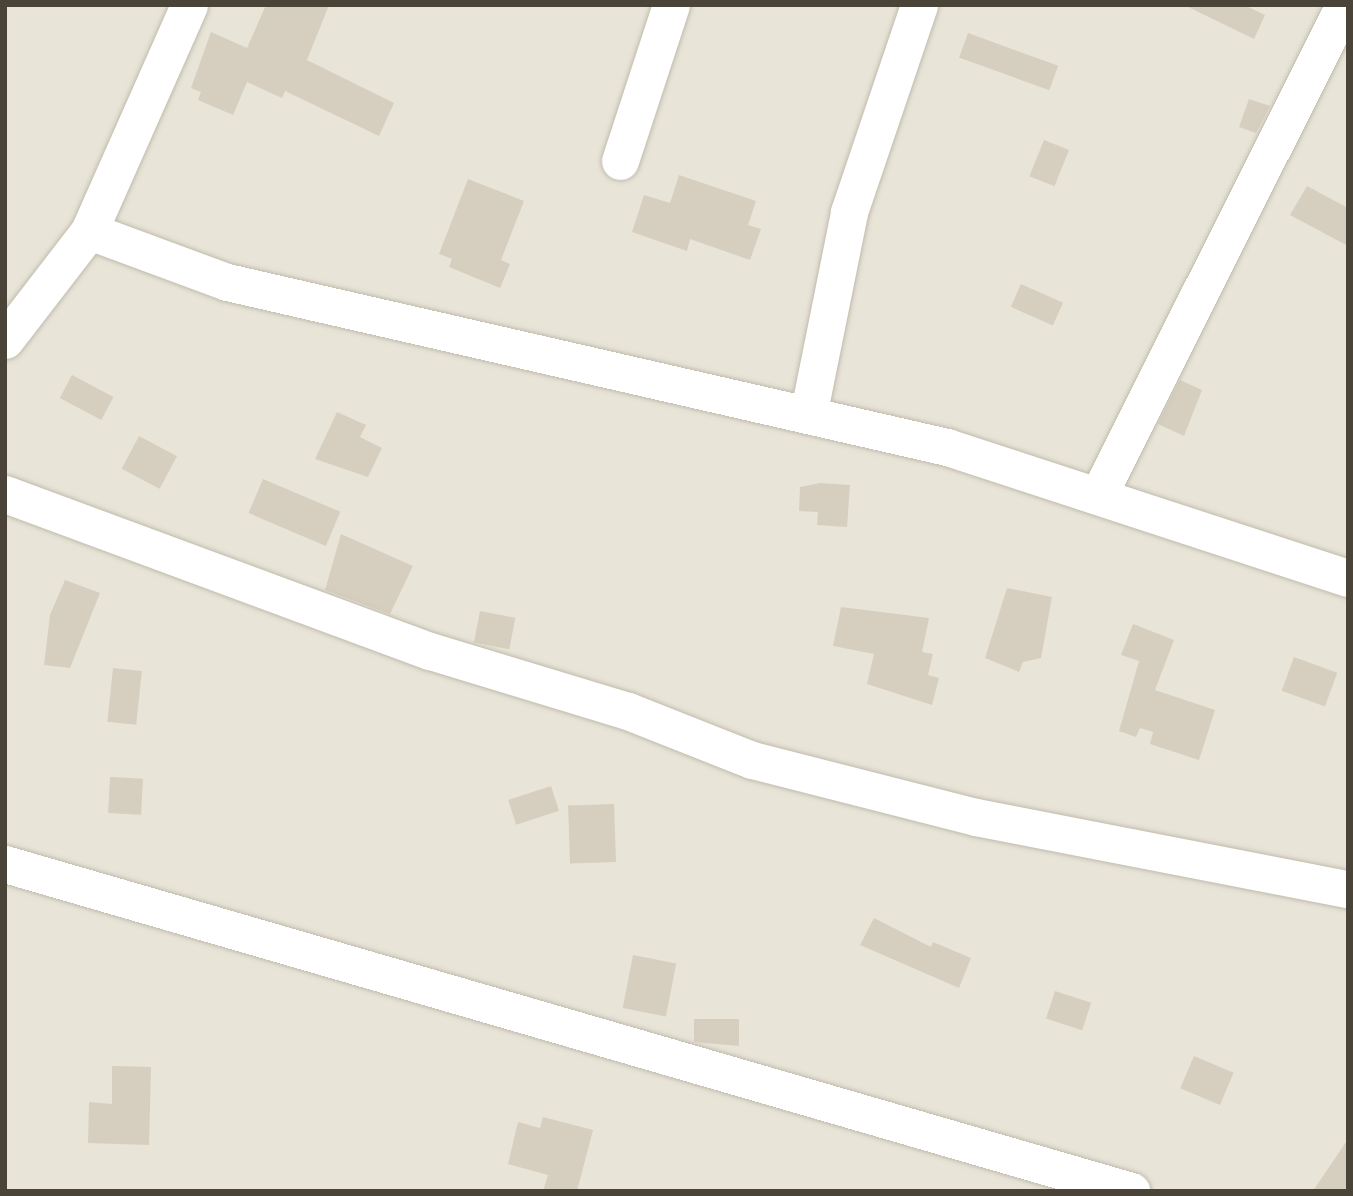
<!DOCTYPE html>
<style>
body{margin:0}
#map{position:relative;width:1353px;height:1196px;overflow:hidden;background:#f5f2ea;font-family:"IBM Plex Sans",sans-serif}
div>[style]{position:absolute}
.residential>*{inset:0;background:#e8e4d8;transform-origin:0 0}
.building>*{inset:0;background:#d6cfbf;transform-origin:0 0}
.roads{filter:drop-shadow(0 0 2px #c0bbac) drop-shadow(0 0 2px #c0bbac)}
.minor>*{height:37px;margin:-18.5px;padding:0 18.5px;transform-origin:18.5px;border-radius:18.5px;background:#fff}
span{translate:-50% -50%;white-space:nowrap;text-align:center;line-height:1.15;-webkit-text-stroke:7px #fff;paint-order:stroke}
.frame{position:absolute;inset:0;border:7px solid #494338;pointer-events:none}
</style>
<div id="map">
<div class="residential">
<i style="left:5px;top:5px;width:1343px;height:1186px"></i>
</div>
<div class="building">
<i style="clip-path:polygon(266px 5px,329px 5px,307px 60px,394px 103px,379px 136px,285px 91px,282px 98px,247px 82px,233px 115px,198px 100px,201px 92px,191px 88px,211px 32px,247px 48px)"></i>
<i style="clip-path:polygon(1184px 5px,1244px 5px,1265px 15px,1254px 39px)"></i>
<i style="left:968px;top:33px;width:96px;height:26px;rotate:20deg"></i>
<i style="clip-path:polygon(1249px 99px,1270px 106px,1256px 133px,1239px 127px)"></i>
<i style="left:1044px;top:140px;width:27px;height:39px;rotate:22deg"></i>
<i style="clip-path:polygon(679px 175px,756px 201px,748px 225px,761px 229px,750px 260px,690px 239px,687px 251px,632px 232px,644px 195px,670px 203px)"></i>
<i style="clip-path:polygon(468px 179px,524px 201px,501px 260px,510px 264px,500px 288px,449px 267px,452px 259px,439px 254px)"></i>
<i style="clip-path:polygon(1307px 186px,1348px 208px,1348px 246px,1290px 215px)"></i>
<i style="left:1021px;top:284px;width:46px;height:25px;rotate:24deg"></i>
<i style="left:72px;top:375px;width:47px;height:26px;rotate:28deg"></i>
<i style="clip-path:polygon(1180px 380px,1202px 390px,1184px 436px,1158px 424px)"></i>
<i style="clip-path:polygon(337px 412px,366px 425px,360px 437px,382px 448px,368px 477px,315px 459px)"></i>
<i style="left:139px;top:436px;width:43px;height:37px;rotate:28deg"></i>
<i style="left:263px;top:479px;width:84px;height:37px;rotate:23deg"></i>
<i style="clip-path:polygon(820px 483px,850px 485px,847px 527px,817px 525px,818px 512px,799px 511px,800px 487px)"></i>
<i style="clip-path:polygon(341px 534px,413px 566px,390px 614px,325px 590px)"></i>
<i style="clip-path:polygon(65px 580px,100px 593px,70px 668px,44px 665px,50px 615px)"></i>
<i style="clip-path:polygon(1007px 588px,1052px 597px,1041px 658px,1023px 662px,1019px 672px,985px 658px)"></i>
<i style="clip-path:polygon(841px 607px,929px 618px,922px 652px,933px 654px,928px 675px,939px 678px,932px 705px,867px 684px,874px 654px,833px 646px)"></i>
<i style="left:480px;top:611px;width:36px;height:32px;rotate:11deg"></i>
<i style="clip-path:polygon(1133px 624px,1174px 640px,1155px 690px,1215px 710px,1199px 760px,1150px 744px,1153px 732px,1140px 728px,1136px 737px,1119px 731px,1139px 661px,1121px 655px)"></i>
<i style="left:1294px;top:657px;width:46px;height:36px;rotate:20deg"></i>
<i style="left:113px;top:668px;width:29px;height:54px;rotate:6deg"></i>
<i style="left:110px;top:777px;width:33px;height:36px;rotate:3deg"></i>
<i style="left:551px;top:786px;width:26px;height:45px;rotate:72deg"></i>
<i style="left:614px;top:804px;width:58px;height:46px;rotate:88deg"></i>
<i style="clip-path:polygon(874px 918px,931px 947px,933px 942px,971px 958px,959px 988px,860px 945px)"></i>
<i style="left:633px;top:955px;width:44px;height:54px;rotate:11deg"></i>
<i style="left:1055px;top:991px;width:38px;height:29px;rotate:18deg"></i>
<i style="clip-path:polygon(694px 1019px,739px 1019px,739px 1046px,694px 1042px)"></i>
<i style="left:1194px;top:1056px;width:43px;height:35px;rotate:23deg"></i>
<i style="clip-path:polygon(112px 1066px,151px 1067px,149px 1145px,88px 1143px,89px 1102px,112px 1104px)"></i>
<i style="clip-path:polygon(543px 1117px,593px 1130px,577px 1191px,543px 1191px,548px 1175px,508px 1164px,518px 1122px,540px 1128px)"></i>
<i style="clip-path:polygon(1348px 1139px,1348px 1191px,1313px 1191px)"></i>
</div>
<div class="roads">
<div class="minor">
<i style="left:620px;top:161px;width:164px;rotate:-71.9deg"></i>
<i style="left:89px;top:231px;width:147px;rotate:20.3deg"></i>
<i style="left:227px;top:282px;width:739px;rotate:12.91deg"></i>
<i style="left:947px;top:447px;width:422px;rotate:18.1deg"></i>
<i style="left:5px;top:340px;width:138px;rotate:-52.4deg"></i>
<i style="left:89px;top:231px;width:247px;rotate:-66.1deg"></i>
<i style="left:809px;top:411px;width:203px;rotate:-78.6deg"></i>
<i style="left:849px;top:212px;width:219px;rotate:-71.3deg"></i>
<i style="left:5px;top:494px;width:453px;rotate:20.3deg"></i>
<i style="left:430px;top:651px;width:207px;rotate:16.9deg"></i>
<i style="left:628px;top:711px;width:133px;rotate:21.6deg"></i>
<i style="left:752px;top:760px;width:231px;rotate:14.3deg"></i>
<i style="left:976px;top:817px;width:379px;rotate:11deg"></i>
<i style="left:1099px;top:494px;width:547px;rotate:-63.39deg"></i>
<i style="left:5px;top:864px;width:1173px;rotate:16.19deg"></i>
</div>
</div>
<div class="frame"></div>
</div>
